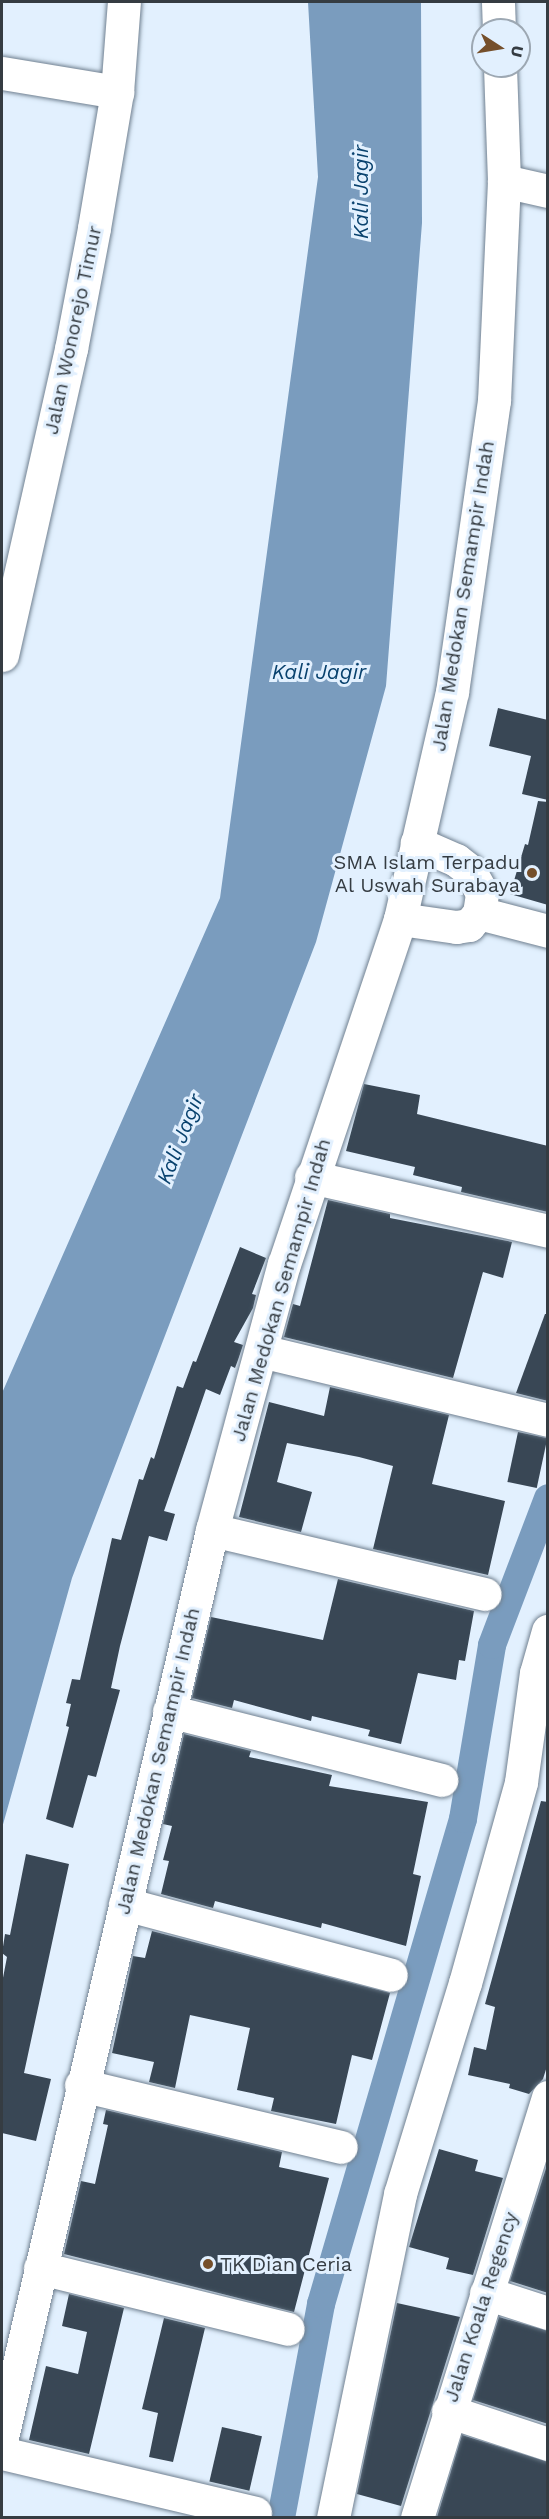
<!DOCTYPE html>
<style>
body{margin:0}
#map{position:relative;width:549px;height:2519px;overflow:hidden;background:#e2f0fe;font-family:"Work Sans",sans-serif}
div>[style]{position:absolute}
.water>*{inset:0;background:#7a9cbe}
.canal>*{height:28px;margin:-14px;padding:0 14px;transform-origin:14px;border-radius:14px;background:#7a9cbe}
.building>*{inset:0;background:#394755;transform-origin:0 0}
.roads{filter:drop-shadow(0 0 2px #708090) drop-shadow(0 0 2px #708090)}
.minor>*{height:33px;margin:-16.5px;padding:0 16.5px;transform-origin:16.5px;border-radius:16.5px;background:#fff}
.dots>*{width:16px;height:16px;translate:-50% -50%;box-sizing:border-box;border:3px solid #e2f0fe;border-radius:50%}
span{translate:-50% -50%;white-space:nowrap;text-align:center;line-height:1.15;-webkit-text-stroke:6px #e2f0fe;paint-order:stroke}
.street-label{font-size:20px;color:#353c42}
.poi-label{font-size:20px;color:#353c42}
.right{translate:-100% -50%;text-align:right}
.left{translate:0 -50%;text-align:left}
.water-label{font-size:21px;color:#09426e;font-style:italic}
.frame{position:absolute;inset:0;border:3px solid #353c42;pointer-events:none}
.north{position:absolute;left:471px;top:18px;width:60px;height:60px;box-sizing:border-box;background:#e2f0fe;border:2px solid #9da8b3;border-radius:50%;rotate:102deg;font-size:16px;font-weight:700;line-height:24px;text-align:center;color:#353c42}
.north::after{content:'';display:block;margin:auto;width:21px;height:27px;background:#754f2b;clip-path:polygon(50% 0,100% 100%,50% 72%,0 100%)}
</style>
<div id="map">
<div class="water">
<i style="clip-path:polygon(308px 2px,421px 2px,422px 223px,386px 686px,316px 942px,72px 1578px,2px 1828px,2px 1393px,220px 898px,318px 177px)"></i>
</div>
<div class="canal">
<i style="left:281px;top:2518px;width:218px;rotate:-79.4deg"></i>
<i style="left:321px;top:2304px;width:505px;rotate:-73.68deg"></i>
<i style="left:463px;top:1819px;width:176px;rotate:-80.5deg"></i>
<i style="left:492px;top:1645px;width:157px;rotate:-69.1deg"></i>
</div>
<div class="building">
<i style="clip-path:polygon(498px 708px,548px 720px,548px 800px,522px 794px,531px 756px,489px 746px)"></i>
<i style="clip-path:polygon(538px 801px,548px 802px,548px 905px,510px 894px,525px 844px,528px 845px)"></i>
<i style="clip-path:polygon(364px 1084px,420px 1095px,417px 1114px,548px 1146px,548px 1212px,461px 1192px,462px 1187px,413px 1175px,415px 1167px,346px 1151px)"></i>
<i style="clip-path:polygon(328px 1200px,390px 1214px,390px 1218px,512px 1242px,503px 1278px,483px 1272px,453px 1378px,284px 1337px,293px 1304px,300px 1306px)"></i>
<i style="clip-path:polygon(240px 1247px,266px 1258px,252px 1294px,256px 1295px,253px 1308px,234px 1342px,243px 1345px,238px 1360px,235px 1368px,231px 1366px,220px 1395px,206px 1389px,164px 1511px,175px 1514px,167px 1541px,149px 1536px,120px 1646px,111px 1688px,120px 1690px,96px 1777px,88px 1775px,73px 1828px,46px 1819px,69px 1727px,66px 1726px,71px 1704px,66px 1703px,72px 1679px,80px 1680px,112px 1538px,121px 1540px,139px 1479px,143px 1480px,151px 1457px,154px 1459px,177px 1386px,183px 1388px,193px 1361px,196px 1362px)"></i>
<i style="clip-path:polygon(545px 1314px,548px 1314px,548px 1401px,516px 1393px)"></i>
<i style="clip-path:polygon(330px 1387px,449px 1415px,432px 1484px,505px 1501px,488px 1575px,373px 1549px,393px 1466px,359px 1457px,287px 1443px,277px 1482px,312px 1492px,301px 1532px,239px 1517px,269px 1402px,324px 1416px)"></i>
<i style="left:518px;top:1432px;width:30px;height:51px;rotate:12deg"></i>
<i style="clip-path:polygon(338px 1579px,474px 1611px,465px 1661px,459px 1660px,456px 1680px,418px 1673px,401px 1744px,368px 1736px,370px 1730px,312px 1716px,311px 1721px,234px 1700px,232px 1708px,192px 1698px,211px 1617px,323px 1640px)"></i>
<i style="clip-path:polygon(184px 1734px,251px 1751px,249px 1757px,332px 1775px,329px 1786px,428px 1802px,413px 1874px,421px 1876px,406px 1946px,322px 1923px,321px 1928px,215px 1901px,213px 1908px,161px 1894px,169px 1861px,163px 1860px,172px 1826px,163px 1824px)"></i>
<i style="clip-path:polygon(541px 1801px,548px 1802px,548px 2063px,543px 2079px,529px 2094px,509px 2088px,510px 2084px,468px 2075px,474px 2047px,486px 2050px,495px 2007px,485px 2004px)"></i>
<i style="clip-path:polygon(26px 1854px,69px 1864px,24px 2073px,51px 2079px,36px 2141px,2px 2133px,2px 1983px,7px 1957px,2px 1953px,5px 1934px,10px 1935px)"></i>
<i style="clip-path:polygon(152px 1931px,390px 1993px,372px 2060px,352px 2055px,336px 2124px,271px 2111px,274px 2098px,237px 2090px,250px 2028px,190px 2015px,175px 2088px,149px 2082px,154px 2062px,112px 2053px,133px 1956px,145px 1958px)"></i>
<i style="clip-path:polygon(106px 2110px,282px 2152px,279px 2167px,329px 2178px,294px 2312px,64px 2254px,81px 2181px,95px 2184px,108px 2125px,103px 2124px)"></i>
<i style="clip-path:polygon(439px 2149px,478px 2160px,475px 2171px,503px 2178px,473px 2275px,446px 2269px,449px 2258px,409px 2247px)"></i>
<i style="clip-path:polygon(548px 2162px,548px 2293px,510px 2281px)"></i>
<i style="clip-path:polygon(69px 2294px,124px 2308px,89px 2454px,29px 2440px,46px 2366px,78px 2374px,87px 2332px,62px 2326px)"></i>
<i style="clip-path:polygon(397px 2303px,460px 2317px,401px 2506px,357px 2494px)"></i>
<i style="clip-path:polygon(499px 2317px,548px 2331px,548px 2424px,473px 2400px)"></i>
<i style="clip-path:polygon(164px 2318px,205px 2328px,173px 2462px,149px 2457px,158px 2413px,142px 2409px)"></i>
<i style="left:222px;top:2427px;width:41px;height:56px;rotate:13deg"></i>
<i style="clip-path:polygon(462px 2435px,548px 2462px,548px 2517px,437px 2517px)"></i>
</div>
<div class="roads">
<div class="minor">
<i style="left:498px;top:2px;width:28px;rotate:88deg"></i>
<i style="left:2px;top:73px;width:117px;rotate:9.4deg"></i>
<i style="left:504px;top:181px;width:45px;rotate:12.8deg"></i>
<i style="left:2px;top:655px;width:314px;rotate:-77.3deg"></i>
<i style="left:71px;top:349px;width:123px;rotate:-79.2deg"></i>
<i style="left:94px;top:228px;width:138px;rotate:-80.4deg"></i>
<i style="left:117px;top:92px;width:90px;rotate:-85.6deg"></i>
<i style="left:479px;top:913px;width:71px;rotate:14.6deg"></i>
<i style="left:400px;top:919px;width:57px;rotate:8.1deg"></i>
<i style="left:456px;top:927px;width:13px;rotate:-9deg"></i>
<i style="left:469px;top:925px;width:16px;rotate:-50deg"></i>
<i style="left:479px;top:913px;width:20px;rotate:-81deg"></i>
<i style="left:482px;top:893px;width:26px;rotate:-119deg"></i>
<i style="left:469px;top:870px;width:16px;rotate:-142deg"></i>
<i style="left:456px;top:860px;width:43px;rotate:-156.4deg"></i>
<i style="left:311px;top:1177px;width:243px;rotate:12.8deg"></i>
<i style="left:261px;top:1351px;width:295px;rotate:13.5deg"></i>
<i style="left:212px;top:1530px;width:280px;rotate:13.2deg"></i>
<i style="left:169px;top:1711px;width:281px;rotate:14.2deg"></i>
<i style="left:125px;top:1904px;width:275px;rotate:14.9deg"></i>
<i style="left:81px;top:2085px;width:267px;rotate:13.4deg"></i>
<i style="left:40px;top:2268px;width:255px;rotate:13.8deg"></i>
<i style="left:486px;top:2293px;width:65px;rotate:17.9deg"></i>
<i style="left:448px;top:2411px;width:105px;rotate:18.3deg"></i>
<i style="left:2px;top:2437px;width:931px;rotate:-76.96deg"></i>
<i style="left:212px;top:1530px;width:276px;rotate:-74.9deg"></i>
<i style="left:284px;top:1264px;width:364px;rotate:-71.4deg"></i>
<i style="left:400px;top:919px;width:233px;rotate:-77.1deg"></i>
<i style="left:452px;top:692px;width:294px;rotate:-81.8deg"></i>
<i style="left:494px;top:401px;width:220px;rotate:-87.4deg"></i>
<i style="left:504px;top:181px;width:115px;rotate:-92deg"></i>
<i style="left:2px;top:2453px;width:260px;rotate:13.3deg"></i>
<i style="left:333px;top:2518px;width:331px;rotate:-78.3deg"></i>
<i style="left:400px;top:2194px;width:221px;rotate:-72.9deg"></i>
<i style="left:465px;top:1983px;width:209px;rotate:-74.4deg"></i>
<i style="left:521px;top:1782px;width:110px;rotate:-82.2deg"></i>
<i style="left:536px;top:1673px;width:44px;rotate:-74.1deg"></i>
<i style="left:417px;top:2518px;width:441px;rotate:-72.7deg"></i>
</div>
</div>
<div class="dots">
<i style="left:532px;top:873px;background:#754f2b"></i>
<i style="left:208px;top:2264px;background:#754f2b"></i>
</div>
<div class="street-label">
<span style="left:73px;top:330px;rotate:-78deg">Jalan Wonorejo Timur</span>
<span style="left:463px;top:596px;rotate:-81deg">Jalan Medokan Semampir Indah</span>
<span style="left:281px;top:1290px;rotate:-74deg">Jalan Medokan Semampir Indah</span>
<span style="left:158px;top:1761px;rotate:-77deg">Jalan Medokan Semampir Indah</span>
<span style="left:481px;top:2307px;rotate:-72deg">Jalan Koala Regency</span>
</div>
<div class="poi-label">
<span class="right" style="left:520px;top:874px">SMA Islam Terpadu<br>Al Uswah Surabaya</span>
<span class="left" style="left:220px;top:2264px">TK Dian Ceria</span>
</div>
<div class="water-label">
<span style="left:361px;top:192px;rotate:-90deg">Kali Jagir</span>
<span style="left:319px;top:672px">Kali Jagir</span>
<span style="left:180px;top:1139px;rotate:-69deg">Kali Jagir</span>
</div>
<div class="frame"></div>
<div class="north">U</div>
</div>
